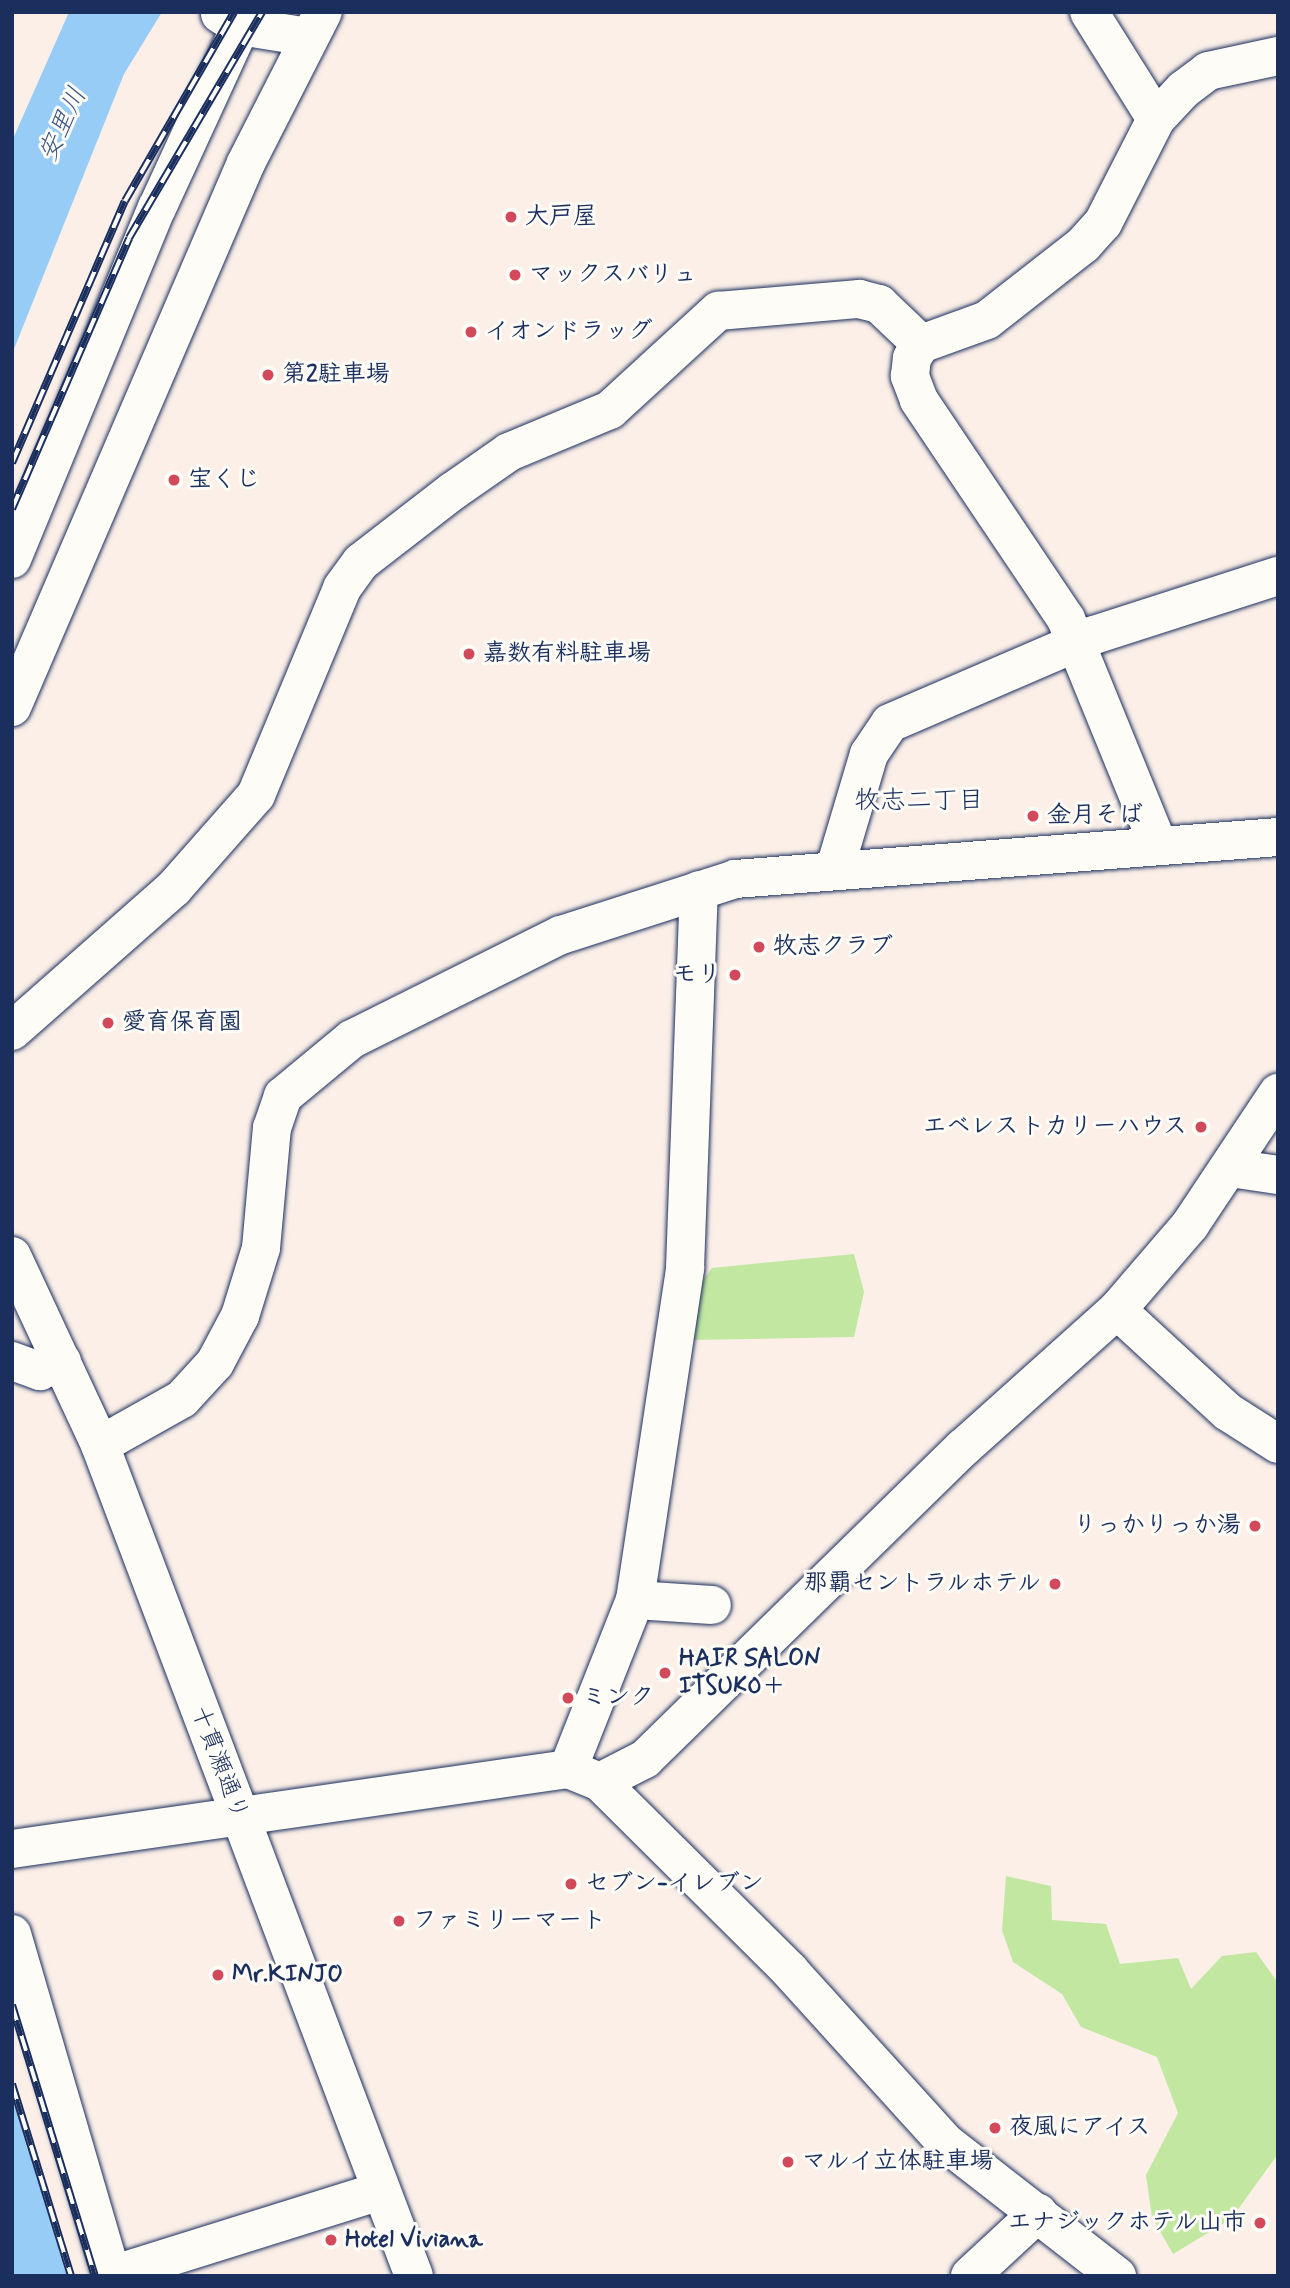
<!DOCTYPE html>
<meta charset="utf-8">
<style>
body{margin:0}
#map{position:relative;width:1290px;height:2288px;overflow:hidden;background:#fbefe8;font-family:Mynerve,"Klee One",sans-serif}
div>[style]{position:absolute}
.green>*{inset:0;background:#c2e7a1}
.water>*{inset:0;background:#97ccf6}
.roads{filter:drop-shadow(0 0 2px #1b2f5e) drop-shadow(0 0 2px #1b2f5e)}
.minor>*{height:38px;margin:-19px;padding:0 19px;transform-origin:19px;border-radius:19px;background:#fdfcf7}
.rail>*{height:8px;margin-top:-4px;transform-origin:0;background:repeating-linear-gradient(90deg,#fdfcf7 0 16px,#1b2f5e 0 32px);box-sizing:border-box;border-block:2px solid #1b2f5e}
.dots>*{width:19px;height:19px;translate:-50% -50%;box-sizing:border-box;border:4px solid #fdfcf7;border-radius:50%}
span{translate:-50% -50%;white-space:nowrap;text-align:center;line-height:1.15;-webkit-text-stroke:6px #fdfcf7;paint-order:stroke}
.poi-label{font-size:24px;color:#1b2f5e;font-weight:700}
.left{translate:0 -50%;text-align:left}
.right{translate:-100% -50%;text-align:right}
.street-label{font-size:24px;color:#1b2f5e}
.water-label{font-size:26px;color:#3a5684;font-style:italic}
.neighbourhood-label{font-size:26px;color:#1b2f5e}
.frame{position:absolute;inset:0;border:14px solid #1b2f5e;pointer-events:none}
</style>
<div id="map">
<div class="green">
<i style="clip-path:polygon(854px 1254px,864px 1292px,854px 1337px,690px 1340px,701px 1283px,712px 1268px)"></i>
<i style="clip-path:polygon(1006px 1876px,1051px 1886px,1052px 1920px,1106px 1924px,1120px 1964px,1178px 1958px,1191px 1989px,1222px 1956px,1256px 1952px,1278px 1983px,1278px 2154px,1231px 2219px,1173px 2254px,1152px 2217px,1146px 2175px,1178px 2113px,1157px 2057px,1081px 2027px,1062px 1994px,1013px 1962px,1002px 1930px)"></i>
</div>
<div class="water">
<i style="clip-path:polygon(69px 12px,162px 12px,124px 74px,12px 354px,12px 141px)"></i>
<i style="clip-path:polygon(12px 2095px,67px 2276px,15px 2276px,12px 2267px)"></i>
</div>
<div class="roads">
<div class="minor">
<i style="left:1089px;top:12px;width:126px;rotate:57.9deg"></i>
<i style="left:220px;top:14px;width:23px;rotate:31deg"></i>
<i style="left:240px;top:26px;width:69px;rotate:9.2deg"></i>
<i style="left:12px;top:559px;width:380px;rotate:-67.6deg"></i>
<i style="left:157px;top:208px;width:216px;rotate:-65.3deg"></i>
<i style="left:12px;top:707px;width:592px;rotate:-66.73deg"></i>
<i style="left:246px;top:163px;width:169px;rotate:-63deg"></i>
<i style="left:1157px;top:842px;width:241px;rotate:-112.2deg"></i>
<i style="left:1066px;top:619px;width:264px;rotate:-123.9deg"></i>
<i style="left:919px;top:400px;width:26px;rotate:-111deg"></i>
<i style="left:910px;top:376px;width:18px;rotate:-84deg"></i>
<i style="left:912px;top:358px;width:17px;rotate:-57deg"></i>
<i style="left:921px;top:344px;width:70px;rotate:-20deg"></i>
<i style="left:987px;top:320px;width:122px;rotate:-38deg"></i>
<i style="left:1083px;top:245px;width:30px;rotate:-48deg"></i>
<i style="left:1103px;top:223px;width:117px;rotate:-63deg"></i>
<i style="left:1156px;top:119px;width:40px;rotate:-47deg"></i>
<i style="left:1183px;top:90px;width:31px;rotate:-37deg"></i>
<i style="left:1208px;top:71px;width:72px;rotate:-12.1deg"></i>
<i style="left:835px;top:868px;width:119px;rotate:-73.4deg"></i>
<i style="left:869px;top:754px;width:37px;rotate:-56deg"></i>
<i style="left:890px;top:723px;width:222px;rotate:-23.3deg"></i>
<i style="left:1094px;top:635px;width:193px;rotate:-17.8deg"></i>
<i style="left:12px;top:1031px;width:216px;rotate:-41.4deg"></i>
<i style="left:174px;top:888px;width:124px;rotate:-48.6deg"></i>
<i style="left:256px;top:795px;width:224px;rotate:-67.4deg"></i>
<i style="left:342px;top:588px;width:32px;rotate:-54deg"></i>
<i style="left:361px;top:562px;width:116px;rotate:-37.7deg"></i>
<i style="left:453px;top:491px;width:68px;rotate:-34.9deg"></i>
<i style="left:509px;top:452px;width:109px;rotate:-22.6deg"></i>
<i style="left:610px;top:410px;width:147px;rotate:-42.5deg"></i>
<i style="left:718px;top:311px;width:142px;rotate:-4.9deg"></i>
<i style="left:859px;top:299px;width:21px;rotate:14deg"></i>
<i style="left:879px;top:304px;width:58px;rotate:43.6deg"></i>
<i style="left:1231px;top:1168px;width:48px;rotate:8.5deg"></i>
<i style="left:12px;top:1256px;width:208px;rotate:65deg"></i>
<i style="left:100px;top:1445px;width:888px;rotate:69.3deg"></i>
<i style="left:1117px;top:1310px;width:151px;rotate:42.6deg"></i>
<i style="left:1228px;top:1412px;width:59px;rotate:32.6deg"></i>
<i style="left:12px;top:1361px;width:30px;rotate:20deg"></i>
<i style="left:40px;top:1371px;width:24px;rotate:-24deg"></i>
<i style="left:100px;top:1445px;width:94px;rotate:-29.3deg"></i>
<i style="left:182px;top:1399px;width:49px;rotate:-47.5deg"></i>
<i style="left:215px;top:1363px;width:53px;rotate:-62deg"></i>
<i style="left:240px;top:1316px;width:71px;rotate:-72.8deg"></i>
<i style="left:261px;top:1248px;width:121px;rotate:-84.8deg"></i>
<i style="left:272px;top:1128px;width:34px;rotate:-71deg"></i>
<i style="left:283px;top:1096px;width:89px;rotate:-39.6deg"></i>
<i style="left:352px;top:1039px;width:233px;rotate:-26.5deg"></i>
<i style="left:561px;top:935px;width:183px;rotate:-17.8deg"></i>
<i style="left:735px;top:879px;width:545px;rotate:-4.42deg"></i>
<i style="left:635px;top:1600px;width:77px;rotate:3.7deg"></i>
<i style="left:568px;top:1769px;width:182px;rotate:-68.4deg"></i>
<i style="left:635px;top:1600px;width:336px;rotate:-81.4deg"></i>
<i style="left:685px;top:1268px;width:378px;rotate:-87.9deg"></i>
<i style="left:600px;top:1782px;width:268px;rotate:44.8deg"></i>
<i style="left:790px;top:1971px;width:232px;rotate:47.8deg"></i>
<i style="left:946px;top:2143px;width:217px;rotate:37.9deg"></i>
<i style="left:12px;top:1849px;width:562px;rotate:-8.19deg"></i>
<i style="left:568px;top:1769px;width:35px;rotate:22deg"></i>
<i style="left:600px;top:1782px;width:51px;rotate:-27.1deg"></i>
<i style="left:645px;top:1759px;width:445px;rotate:-44.4deg"></i>
<i style="left:963px;top:1448px;width:207px;rotate:-41.9deg"></i>
<i style="left:1117px;top:1310px;width:112px;rotate:-49.3deg"></i>
<i style="left:1190px;top:1225px;width:159px;rotate:-56.3deg"></i>
<i style="left:12px;top:1934px;width:356px;rotate:73.7deg"></i>
<i style="left:112px;top:2275px;width:281px;rotate:-17.4deg"></i>
<i style="left:970px;top:2276px;width:93px;rotate:-42.8deg"></i>
</div>
</div>
<div class="rail">
<i style="left:12px;top:463px;width:285px;rotate:-66.7deg"></i>
<i style="left:125px;top:201px;width:218px;rotate:-60deg"></i>
<i style="left:12px;top:509px;width:295px;rotate:-66.6deg"></i>
<i style="left:129px;top:238px;width:262px;rotate:-59.5deg"></i>
<i style="left:12px;top:2005px;width:283px;rotate:73deg"></i>
<i style="left:12px;top:2084px;width:201px;rotate:72.9deg"></i>
</div>
<div class="dots">
<i style="left:511px;top:217px;background:#d1495b"></i>
<i style="left:515px;top:275px;background:#d1495b"></i>
<i style="left:471px;top:332px;background:#d1495b"></i>
<i style="left:268px;top:375px;background:#d1495b"></i>
<i style="left:174px;top:480px;background:#d1495b"></i>
<i style="left:469px;top:654px;background:#d1495b"></i>
<i style="left:1033px;top:816px;background:#d1495b"></i>
<i style="left:759px;top:947px;background:#d1495b"></i>
<i style="left:735px;top:975px;background:#d1495b"></i>
<i style="left:108px;top:1023px;background:#d1495b"></i>
<i style="left:1201px;top:1127px;background:#d1495b"></i>
<i style="left:1255px;top:1526px;background:#d1495b"></i>
<i style="left:1055px;top:1584px;background:#d1495b"></i>
<i style="left:665px;top:1673px;background:#d1495b"></i>
<i style="left:568px;top:1698px;background:#d1495b"></i>
<i style="left:571px;top:1884px;background:#d1495b"></i>
<i style="left:399px;top:1921px;background:#d1495b"></i>
<i style="left:218px;top:1975px;background:#d1495b"></i>
<i style="left:995px;top:2128px;background:#d1495b"></i>
<i style="left:788px;top:2162px;background:#d1495b"></i>
<i style="left:1260px;top:2223px;background:#d1495b"></i>
<i style="left:331px;top:2240px;background:#d1495b"></i>
</div>
<div class="poi-label">
<span class="left" style="left:525px;top:217px">大戸屋</span>
<span class="left" style="left:529px;top:275px">マックスバリュ</span>
<span class="left" style="left:485px;top:332px">イオンドラッグ</span>
<span class="left" style="left:282px;top:375px">第2駐車場</span>
<span class="left" style="left:188px;top:480px">宝くじ</span>
<span class="left" style="left:483px;top:654px">嘉数有料駐車場</span>
<span class="left" style="left:1047px;top:816px">金月そば</span>
<span class="left" style="left:773px;top:947px">牧志クラブ</span>
<span class="right" style="left:721px;top:975px">モリ</span>
<span class="left" style="left:122px;top:1023px">愛育保育園</span>
<span class="right" style="left:1187px;top:1127px">エベレストカリーハウス</span>
<span class="right" style="left:1241px;top:1526px">りっかりっか湯</span>
<span class="right" style="left:1041px;top:1584px">那覇セントラルホテル</span>
<span class="left" style="left:679px;top:1673px">HAIR SALON<br>ITSUKO＋</span>
<span class="left" style="left:582px;top:1698px">ミンク</span>
<span class="left" style="left:585px;top:1884px">セブン-イレブン</span>
<span class="left" style="left:413px;top:1921px">ファミリーマート</span>
<span class="left" style="left:232px;top:1975px">Mr.KINJO</span>
<span class="left" style="left:1009px;top:2128px">夜風にアイス</span>
<span class="left" style="left:802px;top:2162px">マルイ立体駐車場</span>
<span class="right" style="left:1246px;top:2223px">エナジックホテル山市</span>
<span class="left" style="left:345px;top:2240px">Hotel Viviana</span>
</div>
<div class="street-label">
<span style="left:219px;top:1763px;rotate:69deg">十貫瀬通り</span>
</div>
<div class="water-label">
<span style="left:64px;top:125px;rotate:-65deg">安里川</span>
</div>
<div class="neighbourhood-label">
<span style="left:919px;top:802px">牧志二丁目</span>
</div>
<div class="frame"></div>
</div>
